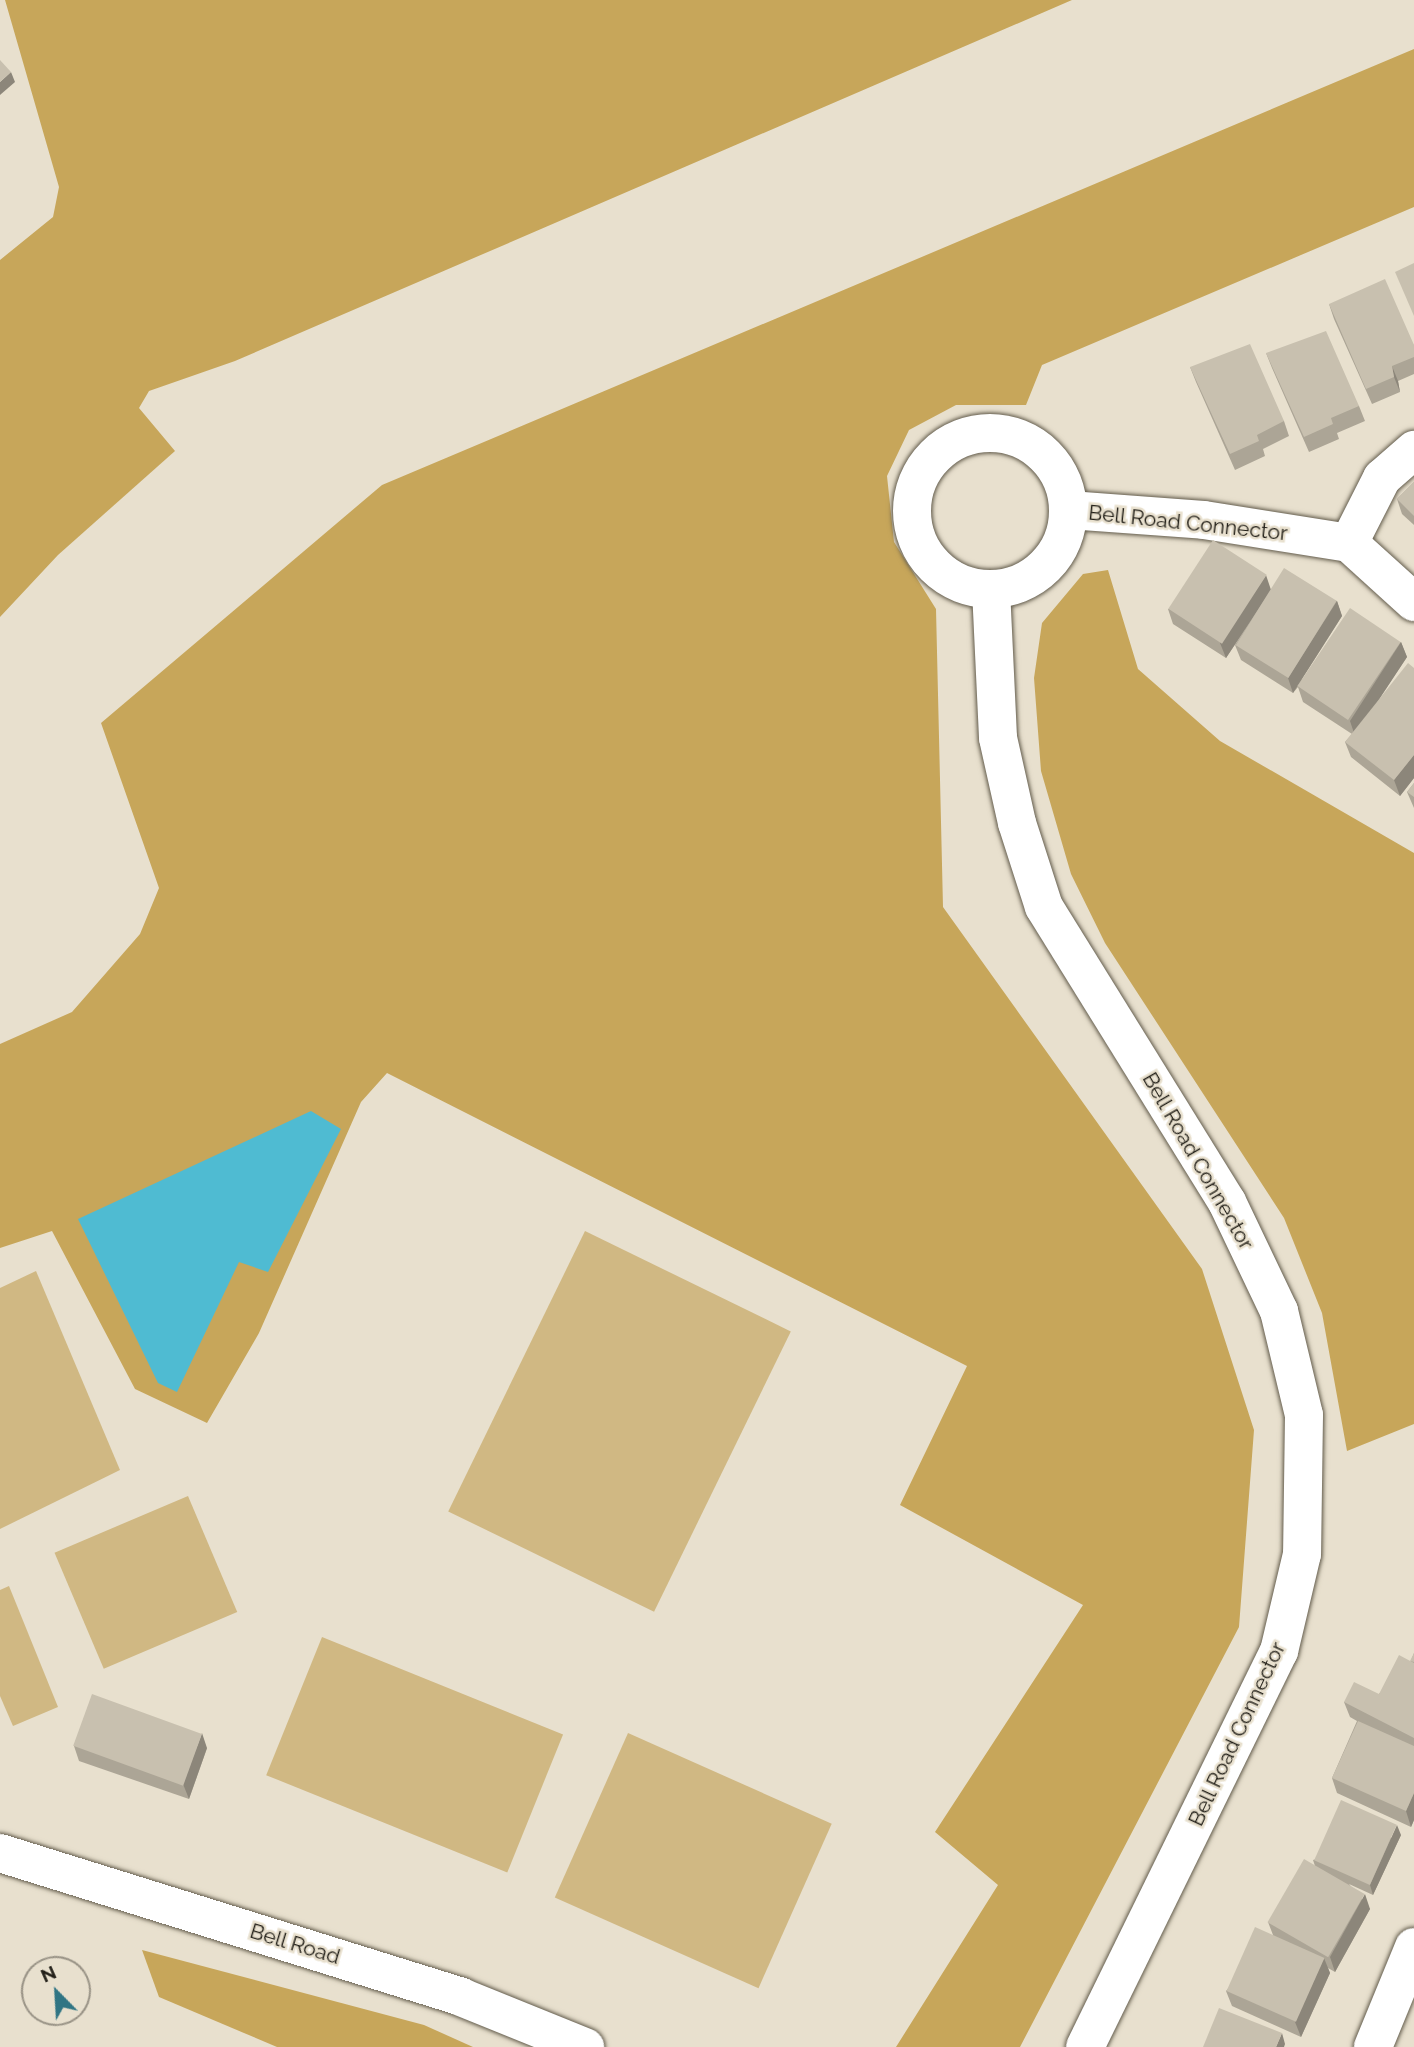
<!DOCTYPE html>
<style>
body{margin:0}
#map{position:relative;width:1414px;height:2047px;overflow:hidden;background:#e8e0ce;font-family:Raleway,sans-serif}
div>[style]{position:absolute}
.green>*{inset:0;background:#d0b883;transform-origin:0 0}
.forest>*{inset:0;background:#c7a65a}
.water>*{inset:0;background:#4fbbd2}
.roads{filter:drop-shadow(0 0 2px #635c4c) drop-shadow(0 0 2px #635c4c)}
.minor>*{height:38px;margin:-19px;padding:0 19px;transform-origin:19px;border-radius:19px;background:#fff}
.minor>.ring{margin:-19px;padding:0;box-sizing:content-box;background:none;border:38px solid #fff;border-radius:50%}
.tertiary>*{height:38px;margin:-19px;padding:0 19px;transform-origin:19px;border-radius:19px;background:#fff}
.wall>*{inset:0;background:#aca596}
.shaded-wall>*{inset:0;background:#8c867a}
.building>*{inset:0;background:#c8c0af;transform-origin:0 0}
span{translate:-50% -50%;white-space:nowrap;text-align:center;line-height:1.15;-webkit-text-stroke:5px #e8e0ce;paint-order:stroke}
.street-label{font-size:21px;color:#232019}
.north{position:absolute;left:21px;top:1956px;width:70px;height:70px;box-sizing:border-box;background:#e8e0ce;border:2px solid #999386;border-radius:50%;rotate:336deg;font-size:19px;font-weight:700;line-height:28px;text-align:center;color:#232019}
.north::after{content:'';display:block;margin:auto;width:24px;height:32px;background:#307584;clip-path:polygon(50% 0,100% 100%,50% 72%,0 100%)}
</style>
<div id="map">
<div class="green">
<i style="left:585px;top:1231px;width:229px;height:312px;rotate:26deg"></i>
<i style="clip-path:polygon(36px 1271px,120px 1470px,0 1529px,0 1288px)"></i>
<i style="left:188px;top:1496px;width:126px;height:145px;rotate:67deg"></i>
<i style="clip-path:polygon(9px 1586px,58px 1707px,13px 1726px,0 1696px,0 1590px)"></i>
<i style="left:322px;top:1637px;width:260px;height:149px;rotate:22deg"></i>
<i style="left:628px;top:1733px;width:223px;height:180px;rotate:24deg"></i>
</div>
<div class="forest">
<i style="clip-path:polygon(5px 0,1072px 0,235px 361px,149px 391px,139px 408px,175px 451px,58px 555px,0 617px,0 260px,53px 217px,59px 187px)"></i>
<i style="clip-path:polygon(1414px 49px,1414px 207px,1042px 365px,1026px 405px,956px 405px,909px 430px,887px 476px,894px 542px,936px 609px,943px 907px,1202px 1269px,1254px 1430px,1239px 1627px,1020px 2047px,896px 2047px,998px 1885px,935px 1832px,1083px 1605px,900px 1505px,967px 1366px,387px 1073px,361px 1102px,259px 1333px,207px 1423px,135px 1389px,52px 1231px,0 1248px,0 1044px,72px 1012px,140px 934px,159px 888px,101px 723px,382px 485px)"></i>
<i style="clip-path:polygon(1108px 570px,1138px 669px,1220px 741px,1414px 853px,1414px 1424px,1347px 1451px,1322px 1313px,1284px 1218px,1105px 943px,1071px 874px,1041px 771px,1034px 678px,1042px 623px,1083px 574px)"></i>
<i style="clip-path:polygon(142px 1950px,424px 2025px,473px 2047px,277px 2047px,159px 1997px)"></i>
</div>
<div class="water">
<i style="clip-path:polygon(311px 1111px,341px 1129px,268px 1272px,239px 1262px,177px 1392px,158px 1383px,78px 1219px)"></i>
</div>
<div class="roads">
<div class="minor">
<i class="ring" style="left:912px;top:433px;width:118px;height:118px"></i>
<i style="left:1069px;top:510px;width:135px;rotate:4.2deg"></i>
<i style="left:1204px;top:520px;width:147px;rotate:9deg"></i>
<i style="left:1349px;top:543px;width:73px;rotate:-63.1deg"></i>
<i style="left:1382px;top:478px;width:43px;rotate:-41.2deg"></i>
<i style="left:1349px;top:543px;width:88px;rotate:42.2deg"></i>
<i style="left:991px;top:589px;width:149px;rotate:87.3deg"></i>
<i style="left:998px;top:738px;width:87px;rotate:77.4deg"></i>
<i style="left:1017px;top:823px;width:88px;rotate:72.2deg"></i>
<i style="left:1044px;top:907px;width:347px;rotate:58.2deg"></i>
<i style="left:1227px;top:1202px;width:121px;rotate:64.5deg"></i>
<i style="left:1279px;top:1311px;width:107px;rotate:76.5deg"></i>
<i style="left:1304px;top:1415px;width:139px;rotate:90.8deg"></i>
<i style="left:1302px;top:1554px;width:100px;rotate:103.3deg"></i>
<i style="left:1279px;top:1651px;width:441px;rotate:116.1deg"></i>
<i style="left:1373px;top:2047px;width:108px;rotate:-67.7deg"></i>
</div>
<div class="tertiary">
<i style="left:0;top:1853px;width:483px;rotate:17.3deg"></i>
<i style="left:461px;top:1997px;width:134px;rotate:22deg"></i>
</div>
</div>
<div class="wall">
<i style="clip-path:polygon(1329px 304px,1414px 345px,1414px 374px,1398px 381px,1400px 392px,1372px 404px,1334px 319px)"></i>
<i style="clip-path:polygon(1266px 353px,1359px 406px,1365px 421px,1337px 433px,1339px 439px,1309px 452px,1272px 368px)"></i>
<i style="clip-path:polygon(1190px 367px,1284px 421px,1289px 436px,1263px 449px,1265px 456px,1235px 470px,1196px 382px)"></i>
<i style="clip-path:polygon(1414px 482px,1414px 525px,1402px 514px,1397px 499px)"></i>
<i style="clip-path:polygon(1271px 589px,1337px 601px,1342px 616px,1302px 679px,1401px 642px,1407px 657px,1379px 699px,1414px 668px,1414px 778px,1400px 796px,1351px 757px,1345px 742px,1352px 734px,1303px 702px,1298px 687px,1293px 693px,1241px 660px,1235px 645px,1252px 619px,1226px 658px,1173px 624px,1168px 609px)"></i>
<i style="clip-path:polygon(1414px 783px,1414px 808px,1407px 792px)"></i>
<i style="clip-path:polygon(1414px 1653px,1414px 1820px,1411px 1827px,1337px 1793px,1332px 1778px,1357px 1721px,1350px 1717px,1344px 1702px,1379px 1694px,1411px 1661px)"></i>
<i style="clip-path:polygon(74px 1746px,207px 1748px,189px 1799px,79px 1761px)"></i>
<i style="clip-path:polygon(1401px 1835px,1373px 1895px,1349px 1884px,1370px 1909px,1335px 1972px,1328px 1968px,1330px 1973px,1301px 2037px,1232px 2006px,1226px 1991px,1273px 1935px,1268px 1922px,1315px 1866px,1313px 1860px)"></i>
</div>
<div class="shaded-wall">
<i style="clip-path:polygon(11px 72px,15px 82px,0 95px,0 82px)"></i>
<i style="clip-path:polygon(1392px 366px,1398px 381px,1400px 392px,1394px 377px)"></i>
<i style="clip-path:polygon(1266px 575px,1271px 590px,1226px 658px,1220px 643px)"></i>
<i style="clip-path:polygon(1337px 601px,1342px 616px,1293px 693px,1288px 678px)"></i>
<i style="clip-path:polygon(1401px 642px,1407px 657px,1355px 736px,1350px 721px)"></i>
<i style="clip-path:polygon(1414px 755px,1414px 778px,1400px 796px,1394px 780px)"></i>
<i style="clip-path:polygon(202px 1733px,207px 1748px,189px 1799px,183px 1784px)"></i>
<i style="clip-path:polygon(1414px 1793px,1414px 1820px,1411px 1827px,1406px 1811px)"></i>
<i style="clip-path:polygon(1397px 1825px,1401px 1835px,1373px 1895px,1370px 1885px)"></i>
<i style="clip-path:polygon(1365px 1894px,1370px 1909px,1335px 1972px,1330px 1957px)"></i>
<i style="clip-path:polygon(1324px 1958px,1330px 1973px,1301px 2037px,1295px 2022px)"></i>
<i style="clip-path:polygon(1282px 2033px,1285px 2044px,1284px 2047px,1276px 2047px)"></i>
</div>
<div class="building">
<i style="clip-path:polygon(0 60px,11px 72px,0 82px)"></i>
<i style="clip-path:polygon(1414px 263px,1414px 316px,1395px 272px)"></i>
<i style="clip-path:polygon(1385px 279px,1414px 345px,1414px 357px,1392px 366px,1394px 377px,1366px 389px,1329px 304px)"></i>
<i style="clip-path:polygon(1326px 331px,1359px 406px,1331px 418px,1333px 424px,1304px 437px,1266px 353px)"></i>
<i style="clip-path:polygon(1250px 344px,1284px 421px,1257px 435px,1259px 441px,1230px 454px,1190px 367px)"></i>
<i style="clip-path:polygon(1414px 482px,1414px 516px,1397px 499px)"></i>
<i style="left:1213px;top:540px;width:64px;height:82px;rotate:33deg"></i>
<i style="left:1284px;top:568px;width:62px;height:91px;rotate:32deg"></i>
<i style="left:1350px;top:608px;width:61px;height:94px;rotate:34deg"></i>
<i style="clip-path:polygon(1408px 663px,1414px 668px,1414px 755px,1394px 780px,1345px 742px)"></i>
<i style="clip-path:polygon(1414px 783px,1414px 797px,1407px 792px)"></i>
<i style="clip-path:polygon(1414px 1653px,1414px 1662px,1410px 1661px)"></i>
<i style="clip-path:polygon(1399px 1655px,1414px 1663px,1414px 1738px,1344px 1702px,1354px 1682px,1379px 1694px)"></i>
<i style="left:92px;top:1694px;width:117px;height:55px;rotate:20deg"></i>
<i style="clip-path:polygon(1358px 1721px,1414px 1746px,1414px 1793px,1406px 1811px,1332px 1778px)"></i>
<i style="left:1341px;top:1800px;width:61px;height:66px;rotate:24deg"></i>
<i style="left:1304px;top:1859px;width:70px;height:73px;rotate:30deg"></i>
<i style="left:1255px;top:1927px;width:76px;height:70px;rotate:24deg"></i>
<i style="clip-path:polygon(1219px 2008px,1282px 2033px,1276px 2047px,1203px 2047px)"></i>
</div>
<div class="street-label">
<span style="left:1188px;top:523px;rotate:6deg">Bell Road Connector</span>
<span style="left:1198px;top:1161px;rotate:60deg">Bell Road Connector</span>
<span style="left:1237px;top:1734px;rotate:-65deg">Bell Road Connector</span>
<span style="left:295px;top:1944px;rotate:17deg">Bell Road</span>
</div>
<div class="north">N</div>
</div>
